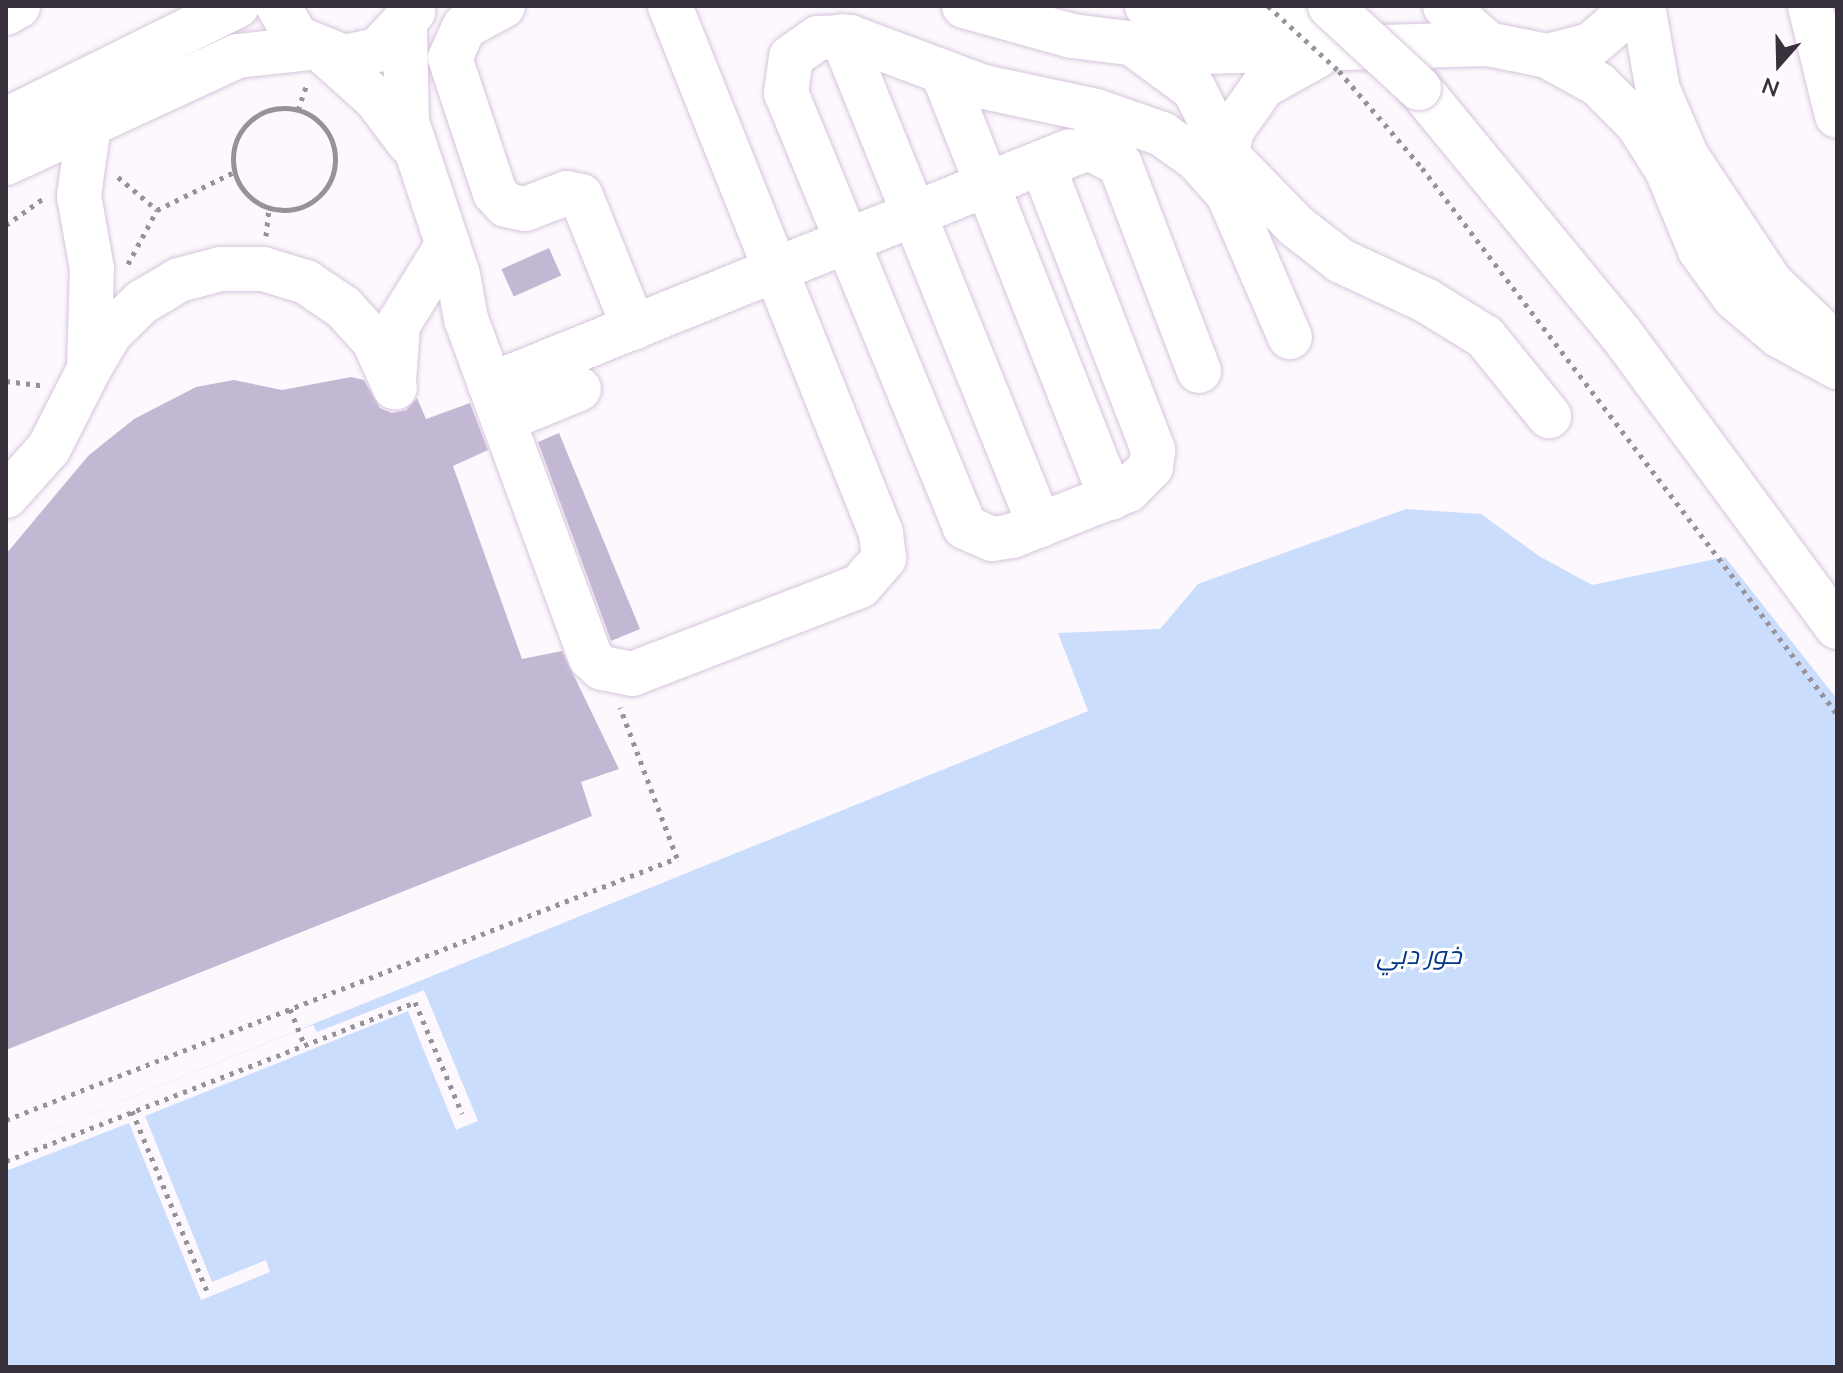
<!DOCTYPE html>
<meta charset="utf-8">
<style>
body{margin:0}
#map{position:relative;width:1843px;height:1373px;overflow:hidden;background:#fcf8fd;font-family:"Nunito Sans",Cairo,sans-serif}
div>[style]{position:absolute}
.water>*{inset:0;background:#caddfc}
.pier>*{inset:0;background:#fcf8fd}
.building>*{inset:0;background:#c3b8d4;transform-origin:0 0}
.path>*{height:5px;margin-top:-2.5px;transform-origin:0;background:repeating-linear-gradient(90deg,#979199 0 4px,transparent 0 10px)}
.path>.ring{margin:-2.5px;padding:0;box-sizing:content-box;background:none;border:5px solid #979199;border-radius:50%}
.roads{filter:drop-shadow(0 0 2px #d7c4dc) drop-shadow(0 0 2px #d7c4dc)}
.minor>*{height:44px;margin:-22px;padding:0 22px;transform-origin:22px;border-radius:22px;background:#fff}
.major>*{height:44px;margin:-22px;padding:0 22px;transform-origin:22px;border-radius:22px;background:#fff}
.path-bridge>*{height:5px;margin-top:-2.5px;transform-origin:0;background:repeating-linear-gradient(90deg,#979199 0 4px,transparent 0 10px)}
.bridges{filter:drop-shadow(0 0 2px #d7c4dc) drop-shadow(0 0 2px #d7c4dc)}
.major-bridge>*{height:44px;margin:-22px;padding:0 22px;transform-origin:22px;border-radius:22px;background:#fff}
span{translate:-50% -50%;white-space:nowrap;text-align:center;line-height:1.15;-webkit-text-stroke:6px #fff;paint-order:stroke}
.water-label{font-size:26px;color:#003588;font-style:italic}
.frame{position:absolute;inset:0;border:8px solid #38303a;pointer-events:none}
.north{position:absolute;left:1739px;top:24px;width:80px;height:80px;-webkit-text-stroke:6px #fff;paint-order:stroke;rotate:200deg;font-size:22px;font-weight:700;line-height:32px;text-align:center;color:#38303a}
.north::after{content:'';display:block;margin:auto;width:28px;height:36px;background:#38303a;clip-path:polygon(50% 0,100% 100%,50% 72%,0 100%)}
</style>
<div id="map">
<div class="water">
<i style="clip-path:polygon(1406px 509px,1481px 514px,1539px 556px,1592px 585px,1725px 557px,1837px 699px,1837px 1367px,6px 1367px,6px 1148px,1088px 711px,1058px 633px,1160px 629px,1198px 584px)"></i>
</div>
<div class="pier">
<i style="clip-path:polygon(424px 990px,478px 1121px,456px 1130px,408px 1011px,145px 1116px,212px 1282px,266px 1260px,270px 1272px,201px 1300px,129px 1123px,6px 1171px,6px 1148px,299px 1030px,313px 1025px,317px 1032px)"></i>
</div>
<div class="building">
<i style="left:549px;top:248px;width:30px;height:52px;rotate:66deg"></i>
<i style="clip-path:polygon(351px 377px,364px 380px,380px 408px,392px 413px,406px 410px,417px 398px,426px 419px,470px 403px,488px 450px,453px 466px,522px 659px,562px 651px,619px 769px,581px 782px,592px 816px,6px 1050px,6px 554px,88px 456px,134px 419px,196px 387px,234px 380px,282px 390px)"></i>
<i style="clip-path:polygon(559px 433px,640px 629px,611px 641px,538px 442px)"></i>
</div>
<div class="path">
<i class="ring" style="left:233px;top:108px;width:97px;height:97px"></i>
<i style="left:298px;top:110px;width:28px;rotate:-71deg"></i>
<i style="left:118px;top:177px;width:51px;rotate:40.2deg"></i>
<i style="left:6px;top:225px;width:47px;rotate:-35.4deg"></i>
<i style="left:266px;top:236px;width:28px;rotate:-84deg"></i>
<i style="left:128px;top:264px;width:61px;rotate:-61.8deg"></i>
<i style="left:157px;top:210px;width:86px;rotate:-26.3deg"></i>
<i style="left:6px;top:381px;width:35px;rotate:7deg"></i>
<i style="left:290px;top:1009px;width:37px;rotate:68deg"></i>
<i style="left:132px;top:1111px;width:195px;rotate:67.4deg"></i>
<i style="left:6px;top:1120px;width:720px;rotate:-21.33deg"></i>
<i style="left:677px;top:858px;width:161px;rotate:-110.7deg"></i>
<i style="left:6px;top:1161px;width:439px;rotate:-21.2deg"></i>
<i style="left:415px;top:1002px;width:121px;rotate:67.1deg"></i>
</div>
<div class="roads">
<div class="minor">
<i style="left:278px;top:6px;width:37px;rotate:59deg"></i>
<i style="left:297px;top:38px;width:51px;rotate:22deg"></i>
<i style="left:344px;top:57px;width:35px;rotate:-12deg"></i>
<i style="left:378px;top:50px;width:52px;rotate:-47.4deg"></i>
<i style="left:503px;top:6px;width:44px;rotate:151.7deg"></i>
<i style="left:464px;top:27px;width:34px;rotate:114deg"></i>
<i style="left:450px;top:58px;width:142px;rotate:71.6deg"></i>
<i style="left:495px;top:193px;width:16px;rotate:47deg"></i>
<i style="left:506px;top:205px;width:19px;rotate:12deg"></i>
<i style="left:525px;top:209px;width:45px;rotate:-20.9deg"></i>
<i style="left:567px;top:193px;width:14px;rotate:12deg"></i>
<i style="left:581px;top:196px;width:142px;rotate:68.1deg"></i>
<i style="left:964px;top:6px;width:112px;rotate:15.5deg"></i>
<i style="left:1072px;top:36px;width:132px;rotate:7deg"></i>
<i style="left:1203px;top:52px;width:285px;rotate:-1.6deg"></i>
<i style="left:1147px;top:6px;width:139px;rotate:2.9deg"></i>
<i style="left:1286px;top:13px;width:43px;rotate:-9.5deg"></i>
<i style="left:1445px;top:6px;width:57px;rotate:41.5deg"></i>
<i style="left:1488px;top:44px;width:60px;rotate:11.5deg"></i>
<i style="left:1547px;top:56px;width:45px;rotate:-14deg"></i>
<i style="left:1591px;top:45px;width:60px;rotate:-40.9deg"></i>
<i style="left:1643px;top:6px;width:85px;rotate:79.9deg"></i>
<i style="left:1658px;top:90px;width:73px;rotate:66.6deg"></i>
<i style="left:1687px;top:157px;width:151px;rotate:56.3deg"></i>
<i style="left:1771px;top:283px;width:88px;rotate:43.6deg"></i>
<i style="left:405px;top:28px;width:94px;rotate:88.8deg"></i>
<i style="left:407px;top:122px;width:161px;rotate:71.6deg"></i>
<i style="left:458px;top:275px;width:45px;rotate:79.7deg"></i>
<i style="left:466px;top:319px;width:361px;rotate:69.8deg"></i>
<i style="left:591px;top:658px;width:15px;rotate:42deg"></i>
<i style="left:602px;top:668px;width:31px;rotate:11deg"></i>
<i style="left:632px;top:674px;width:244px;rotate:-21.1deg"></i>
<i style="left:860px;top:586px;width:37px;rotate:-49deg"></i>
<i style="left:884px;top:558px;width:25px;rotate:-97deg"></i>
<i style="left:881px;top:533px;width:568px;rotate:-111.82deg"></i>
<i style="left:842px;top:36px;width:528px;rotate:68deg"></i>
<i style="left:1137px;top:47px;width:71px;rotate:36.4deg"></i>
<i style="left:1194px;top:89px;width:74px;rotate:63.4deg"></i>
<i style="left:1227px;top:155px;width:99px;rotate:45.8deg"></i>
<i style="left:1296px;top:226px;width:57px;rotate:37.9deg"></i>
<i style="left:1341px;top:261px;width:95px;rotate:24.9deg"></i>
<i style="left:1427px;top:301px;width:68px;rotate:31.8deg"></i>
<i style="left:1485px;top:337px;width:102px;rotate:51deg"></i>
<i style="left:327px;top:55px;width:66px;rotate:41.9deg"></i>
<i style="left:376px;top:99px;width:56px;rotate:52.9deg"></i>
<i style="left:1547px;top:56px;width:58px;rotate:28.8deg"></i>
<i style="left:1598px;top:84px;width:55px;rotate:45deg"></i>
<i style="left:1637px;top:123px;width:56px;rotate:57.4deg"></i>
<i style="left:1667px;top:170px;width:87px;rotate:67.6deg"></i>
<i style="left:1700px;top:250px;width:59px;rotate:53.9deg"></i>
<i style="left:1735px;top:298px;width:59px;rotate:40.2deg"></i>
<i style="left:1780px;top:336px;width:65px;rotate:28.5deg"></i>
<i style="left:943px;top:73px;width:457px;rotate:68.4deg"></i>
<i style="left:6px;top:120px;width:258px;rotate:-26.3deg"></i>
<i style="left:1227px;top:155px;width:25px;rotate:-79deg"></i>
<i style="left:1232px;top:130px;width:54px;rotate:-54.8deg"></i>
<i style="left:1263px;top:86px;width:62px;rotate:-29.1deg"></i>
<i style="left:6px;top:163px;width:255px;rotate:-24.8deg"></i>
<i style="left:238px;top:56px;width:73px;rotate:-6.3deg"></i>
<i style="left:89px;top:369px;width:43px;rotate:-59.3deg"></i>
<i style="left:111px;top:332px;width:43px;rotate:-44.1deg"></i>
<i style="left:142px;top:302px;width:43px;rotate:-30.7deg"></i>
<i style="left:179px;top:280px;width:42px;rotate:-15deg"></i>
<i style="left:220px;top:269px;width:43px"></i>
<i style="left:263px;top:269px;width:45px;rotate:16.8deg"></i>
<i style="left:306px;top:282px;width:45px;rotate:34deg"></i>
<i style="left:343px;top:307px;width:46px;rotate:47.6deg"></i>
<i style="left:374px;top:341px;width:51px;rotate:65.9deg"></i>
<i style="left:1199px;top:371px;width:222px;rotate:-110.9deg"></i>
<i style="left:1120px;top:164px;width:36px;rotate:-153deg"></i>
<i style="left:1088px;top:148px;width:48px;rotate:158.2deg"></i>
<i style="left:1043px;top:166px;width:305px;rotate:68.8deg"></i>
<i style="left:1153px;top:450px;width:17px;rotate:97deg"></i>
<i style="left:1151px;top:467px;width:33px;rotate:135deg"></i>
<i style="left:1128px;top:490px;width:125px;rotate:158.4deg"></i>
<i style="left:1012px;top:536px;width:20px;rotate:171deg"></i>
<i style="left:992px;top:539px;width:30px;rotate:-156deg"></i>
<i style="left:965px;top:527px;width:469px;rotate:-112.4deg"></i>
<i style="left:786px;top:93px;width:36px;rotate:-82deg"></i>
<i style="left:791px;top:57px;width:33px;rotate:-35deg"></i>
<i style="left:818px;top:38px;width:32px;rotate:-2deg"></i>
<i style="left:850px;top:37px;width:143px;rotate:20.5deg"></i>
<i style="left:984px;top:87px;width:115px;rotate:12.1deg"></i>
<i style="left:1096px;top:111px;width:70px;rotate:19.2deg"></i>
<i style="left:1162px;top:134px;width:43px;rotate:35.5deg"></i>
<i style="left:1197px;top:159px;width:47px;rotate:48.5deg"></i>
<i style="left:1228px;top:194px;width:156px;rotate:66.6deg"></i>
<i style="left:394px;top:382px;width:57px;rotate:-86deg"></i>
<i style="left:398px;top:325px;width:95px;rotate:-58.3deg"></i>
<i style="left:490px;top:385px;width:625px;rotate:-21.97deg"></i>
<i style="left:503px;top:420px;width:82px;rotate:-22.2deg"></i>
<i style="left:6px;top:496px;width:64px;rotate:-48.1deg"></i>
<i style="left:49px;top:448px;width:89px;rotate:-63.1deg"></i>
<i style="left:89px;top:369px;width:100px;rotate:-88.3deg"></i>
<i style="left:92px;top:269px;width:74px;rotate:-100.1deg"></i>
<i style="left:79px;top:196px;width:73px;rotate:-82.1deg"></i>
</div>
<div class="major">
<i style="left:1810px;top:6px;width:113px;rotate:76.2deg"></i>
<i style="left:6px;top:13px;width:14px;rotate:-30deg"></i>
<i style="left:1419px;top:88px;width:318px;rotate:50.6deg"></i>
<i style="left:1621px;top:334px;width:364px;rotate:53.6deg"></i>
</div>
</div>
<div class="path-bridge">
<i style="left:1268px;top:6px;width:96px;rotate:42.5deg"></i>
<i style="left:1339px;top:71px;width:128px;rotate:49.4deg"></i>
<i style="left:1422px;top:168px;width:686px;rotate:52.76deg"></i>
</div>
<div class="bridges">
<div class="major-bridge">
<i style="left:1330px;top:6px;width:121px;rotate:42.7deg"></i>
</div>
</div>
<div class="water-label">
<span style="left:1419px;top:956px">خور دبي</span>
</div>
<div class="frame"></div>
<div class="north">N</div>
</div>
